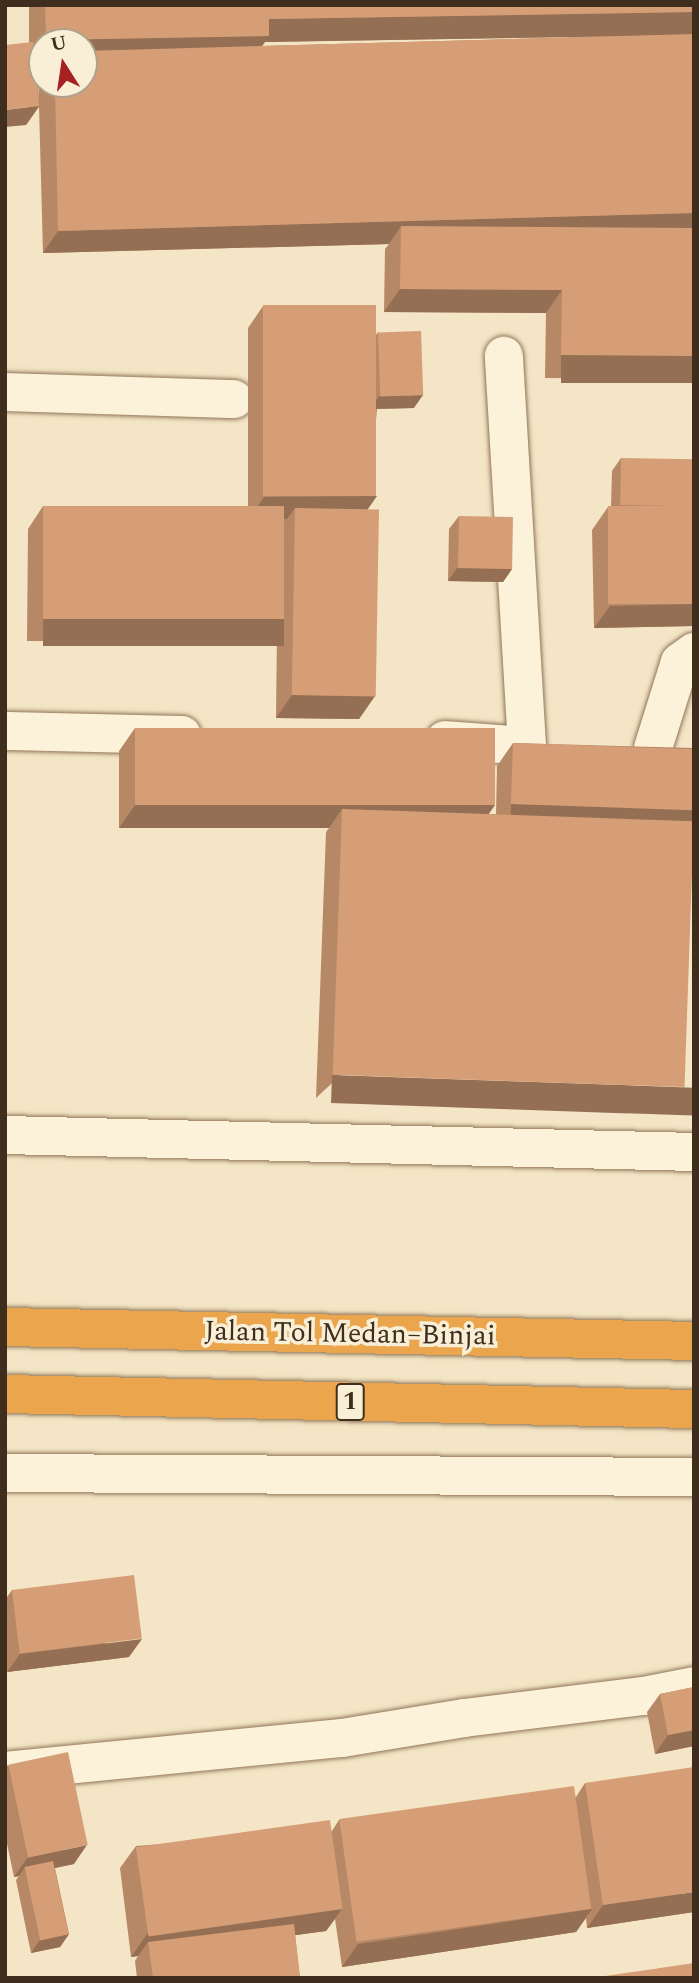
<!DOCTYPE html>
<meta charset="utf-8">
<style>
body{margin:0}
#map{position:relative;width:699px;height:1983px;overflow:hidden;background:#f3e5c5;font-family:Spectral,serif}
div>[style]{position:absolute}
.roads{filter:drop-shadow(0 0 2px #917658) drop-shadow(0 0 2px #917658)}
.minor>*{height:38px;margin:-19px;padding:0 19px;transform-origin:19px;border-radius:19px;background:#fcf2da}
.highway>*{height:38px;margin:-19px;padding:0 19px;transform-origin:19px;border-radius:19px;background:#eba54d}
.wall>*{inset:0;background:#b78866}
.shaded-wall>*{inset:0;background:#956f53;transform-origin:0 0}
.building>*{inset:0;background:#d59e77;transform-origin:0 0}
span{translate:-50% -50%;white-space:nowrap;text-align:center;line-height:1.15;-webkit-text-stroke:7px #f9efd6;paint-order:stroke}
.shield-label span{padding:2px 5px;background:#f9efd6;border:2px solid;border-radius:5px;-webkit-text-stroke-width:0}
.shield-label{font-size:26px;color:#3f2e1e;font-weight:700}
.street-label{font-size:28px;color:#3f2e1e}
.frame{position:absolute;inset:0;border:7px solid #3f2e1e;pointer-events:none}
.north{position:absolute;left:28px;top:28px;width:70px;height:70px;box-sizing:border-box;background:#f9efd6;border:2px solid #afa28c;border-radius:50%;rotate:348deg;font-size:19px;font-weight:700;line-height:28px;text-align:center;color:#3f2e1e}
.north::after{content:'';display:block;margin:auto;width:24px;height:32px;background:#a72122;clip-path:polygon(50% 0,100% 100%,50% 72%,0 100%)}
</style>
<div id="map">
<div class="roads">
<div class="minor">
<i style="left:5px;top:392px;width:229px;rotate:1.8deg"></i>
<i style="left:5px;top:731px;width:177px;rotate:1.3deg"></i>
<i style="left:445px;top:740px;width:82px;rotate:4.2deg"></i>
<i style="left:527px;top:746px;width:391px;rotate:-93.4deg"></i>
<i style="left:653px;top:748px;width:90px;rotate:-72.6deg"></i>
<i style="left:680px;top:662px;width:17px;rotate:-36deg"></i>
<i style="left:5px;top:1135px;width:689px;rotate:1.41deg"></i>
<i style="left:5px;top:1473px;width:689px;rotate:0.33deg"></i>
<i style="left:5px;top:1771px;width:339px;rotate:-5.6deg"></i>
<i style="left:342px;top:1738px;width:124px;rotate:-9.3deg"></i>
<i style="left:464px;top:1718px;width:181px;rotate:-7deg"></i>
<i style="left:644px;top:1696px;width:51px;rotate:-11.3deg"></i>
</div>
<div class="highway">
<i style="left:5px;top:1327px;width:689px;rotate:1.16deg"></i>
<i style="left:5px;top:1394px;width:689px;rotate:1.25deg"></i>
</div>
</div>
<div class="wall">
<i style="clip-path:polygon(evenodd,30px 5px,694px 5px,694px 379px,545px 378px,546px 313px,384px 312px,385px 249px,389px 244px,43px 253px,39px 107px,26px 125px,29px 43px,29px 7px,30px 5px,619px 36px,262px 46px,265px 42px,619px 36px,30px 5px,42px 42px,84px 42px,84px 84px,42px 84px,42px 69px,38px 75px,39px 98px,35px 62px,42px 62px,42px 42px)"></i>
<i style="clip-path:polygon(263px 306px,376px 335px,378px 332px,414px 408px,377px 409px,368px 509px,375px 696px,359px 719px,276px 718px,277px 629px,268px 642px,27px 641px,28px 529px,43px 506px,248px 506px,248px 328px)"></i>
<i style="clip-path:polygon(621px 458px,694px 506px,694px 626px,594px 628px,592px 530px,608px 507px,611px 507px,612px 471px)"></i>
<i style="clip-path:polygon(459px 516px,512px 569px,503px 582px,448px 581px,449px 529px)"></i>
<i style="clip-path:polygon(135px 728px,489px 814px,496px 814px,497px 766px,513px 743px,694px 748px,316px 1098px,326px 832px,329px 828px,119px 828px,119px 751px)"></i>
<i style="clip-path:polygon(12px 1590px,129px 1657px,7px 1672px,5px 1657px,5px 1600px)"></i>
<i style="clip-path:polygon(694px 1687px,694px 1746px,655px 1754px,647px 1712px,660px 1694px)"></i>
<i style="clip-path:polygon(8px 1765px,74px 1864px,55px 1868px,69px 1934px,60px 1947px,31px 1953px,16px 1880px,19px 1876px,14px 1877px,5px 1834px,5px 1768px)"></i>
<i style="clip-path:polygon(585px 1783px,694px 1912px,587px 1928px,586px 1918px,576px 1932px,342px 1967px,335px 1919px,326px 1931px,295px 1935px,300px 1978px,137px 1978px,135px 1961px,138px 1956px,131px 1957px,120px 1868px,136px 1846px,332px 1831px,339px 1820px,576px 1797px)"></i>
</div>
<div class="shaded-wall">
<i style="clip-path:polygon(694px 12px,694px 35px,265px 42px,253px 58px,84px 61px,84px 42px,44px 42px,46px 40px,269px 19px)"></i>
<i style="clip-path:polygon(42px 45px,42px 62px,30px 62px)"></i>
<i style="clip-path:polygon(39px 106px,26px 125px,5px 127px,5px 110px)"></i>
<i style="clip-path:polygon(694px 213px,694px 235px,401px 226px,389px 244px,43px 253px,58px 231px)"></i>
<i style="clip-path:polygon(400px 289px,562px 290px,546px 313px,384px 312px)"></i>
<i style="left:561px;top:355px;width:133px;height:28px"></i>
<i style="clip-path:polygon(423px 395px,414px 408px,370px 409px,379px 396px)"></i>
<i style="clip-path:polygon(377px 496px,361px 519px,295px 508px,287px 519px,248px 520px,264px 497px)"></i>
<i style="clip-path:polygon(457px 568px,512px 569px,503px 582px,448px 581px)"></i>
<i style="clip-path:polygon(694px 604px,694px 626px,594px 628px,610px 606px)"></i>
<i style="left:43px;top:619px;width:241px;height:27px"></i>
<i style="clip-path:polygon(292px 695px,375px 696px,359px 719px,276px 718px)"></i>
<i style="left:511px;top:804px;width:183px;height:28px;rotate:1deg"></i>
<i style="clip-path:polygon(135px 805px,495px 805px,479px 828px,342px 809px,329px 828px,119px 828px)"></i>
<i style="left:332px;top:1075px;width:362px;height:28px;rotate:2deg"></i>
<i style="clip-path:polygon(142px 1639px,129px 1657px,7px 1672px,20px 1654px)"></i>
<i style="clip-path:polygon(694px 1730px,694px 1746px,655px 1754px,668px 1735px)"></i>
<i style="clip-path:polygon(87px 1845px,74px 1864px,26px 1874px,25px 1867px,19px 1876px,14px 1877px,27px 1858px)"></i>
<i style="clip-path:polygon(694px 1892px,694px 1912px,587px 1928px,603px 1905px)"></i>
<i style="clip-path:polygon(342px 1909px,326px 1931px,150px 1955px,148px 1942px,138px 1956px,131px 1957px,147px 1934px)"></i>
<i style="clip-path:polygon(592px 1909px,576px 1932px,342px 1967px,358px 1944px)"></i>
<i style="clip-path:polygon(69px 1934px,60px 1947px,31px 1953px,40px 1940px)"></i>
</div>
<div class="building">
<i style="clip-path:polygon(45px 5px,694px 5px,694px 12px,269px 19px,269px 36px,46px 40px)"></i>
<i style="clip-path:polygon(694px 34px,694px 213px,58px 231px,55px 84px,84px 84px,84px 51px)"></i>
<i style="clip-path:polygon(33px 42px,39px 106px,5px 110px,5px 45px)"></i>
<i style="clip-path:polygon(401px 226px,694px 228px,694px 356px,561px 355px,562px 290px,400px 289px)"></i>
<i style="left:376px;top:305px;width:191px;height:113px;rotate:90deg"></i>
<i style="left:421px;top:331px;width:64px;height:43px;rotate:88deg"></i>
<i style="left:621px;top:458px;width:72px;height:47px;rotate:1deg"></i>
<i style="left:43px;top:506px;width:241px;height:113px"></i>
<i style="left:694px;top:506px;width:98px;height:86px;rotate:90deg"></i>
<i style="left:295px;top:508px;width:84px;height:187px;rotate:1deg"></i>
<i style="left:459px;top:516px;width:54px;height:52px;rotate:1deg"></i>
<i style="left:135px;top:728px;width:360px;height:77px"></i>
<i style="left:513px;top:743px;width:181px;height:61px;rotate:2deg"></i>
<i style="left:342px;top:809px;width:352px;height:266px;rotate:2deg"></i>
<i style="left:134px;top:1575px;width:64px;height:123px;rotate:83deg"></i>
<i style="clip-path:polygon(694px 1687px,694px 1730px,668px 1735px,660px 1694px)"></i>
<i style="left:68px;top:1752px;width:95px;height:61px;rotate:78deg"></i>
<i style="clip-path:polygon(694px 1767px,694px 1892px,603px 1905px,585px 1783px)"></i>
<i style="left:574px;top:1786px;width:124px;height:237px;rotate:82deg"></i>
<i style="left:330px;top:1820px;width:90px;height:196px;rotate:82deg"></i>
<i style="left:53px;top:1861px;width:75px;height:29px;rotate:78deg"></i>
<i style="clip-path:polygon(294px 1924px,300px 1978px,153px 1978px,148px 1942px)"></i>
<i style="clip-path:polygon(694px 1963px,694px 1978px,592px 1978px)"></i>
</div>
<div class="shield-label">
<span style="left:350px;top:1402px">1</span>
</div>
<div class="street-label">
<span style="left:350px;top:1334px;rotate:1deg">Jalan Tol Medan–Binjai</span>
</div>
<div class="frame"></div>
<div class="north">U</div>
</div>
